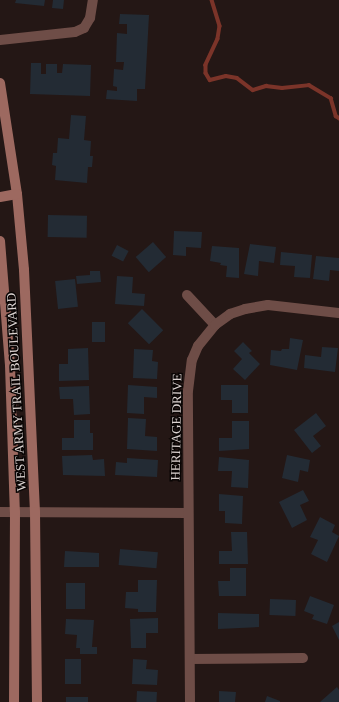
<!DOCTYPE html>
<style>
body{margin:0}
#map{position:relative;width:339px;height:702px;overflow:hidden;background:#241715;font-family:Georgia,serif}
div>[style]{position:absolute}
.stream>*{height:3.5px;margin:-1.75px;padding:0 1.75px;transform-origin:1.75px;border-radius:1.75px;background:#7b3429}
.building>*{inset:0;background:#232b34;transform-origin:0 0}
.minor>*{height:10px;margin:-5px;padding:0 5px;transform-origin:5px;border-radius:5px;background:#6e4d47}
.secondary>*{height:10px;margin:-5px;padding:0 5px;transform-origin:5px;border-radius:5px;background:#9d6960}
span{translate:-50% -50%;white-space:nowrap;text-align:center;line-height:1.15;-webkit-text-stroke:3px #090504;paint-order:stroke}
.street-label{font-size:13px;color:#dcd3d1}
</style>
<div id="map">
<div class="stream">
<i style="left:212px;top:0;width:27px;rotate:73deg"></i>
<i style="left:220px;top:26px;width:13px;rotate:99deg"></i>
<i style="left:218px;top:39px;width:29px;rotate:115deg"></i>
<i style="left:206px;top:65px;width:8px;rotate:90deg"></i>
<i style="left:206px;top:73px;width:8px;rotate:60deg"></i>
<i style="left:210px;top:80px;width:16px;rotate:-14deg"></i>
<i style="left:226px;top:76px;width:11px;rotate:10deg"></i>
<i style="left:237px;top:78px;width:20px;rotate:37deg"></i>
<i style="left:253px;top:90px;width:14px;rotate:-17deg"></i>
<i style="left:266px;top:86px;width:16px;rotate:7deg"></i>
<i style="left:282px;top:88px;width:27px;rotate:-6deg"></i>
<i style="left:309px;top:85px;width:26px;rotate:31deg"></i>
<i style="left:331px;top:98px;width:19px;rotate:74deg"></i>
<i style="left:336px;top:116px;width:4px;rotate:34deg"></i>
</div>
<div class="building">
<i style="clip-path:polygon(16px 0,45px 0,44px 6px,15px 3px)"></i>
<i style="clip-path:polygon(53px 0,64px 0,63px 9px,52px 8px)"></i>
<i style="clip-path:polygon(120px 14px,149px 15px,145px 89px,137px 89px,137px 101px,106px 99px,107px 90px,117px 91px,117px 87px,113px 86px,114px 69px,123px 70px,124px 62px,116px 62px,117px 33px,127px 34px,127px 24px,119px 24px)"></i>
<i style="clip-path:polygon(31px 63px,41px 63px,41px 74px,46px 74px,46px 64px,57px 64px,57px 73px,62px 73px,63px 64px,91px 65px,90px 96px,30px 94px)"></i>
<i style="clip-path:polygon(71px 115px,86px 116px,84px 140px,91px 141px,90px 156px,93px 156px,92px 167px,88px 167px,87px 183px,55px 180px,56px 166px,52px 165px,53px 153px,57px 153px,58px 138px,69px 139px)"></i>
<i style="left:48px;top:215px;width:39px;height:22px;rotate:1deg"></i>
<i style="clip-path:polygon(174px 231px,202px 232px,201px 248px,186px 247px,186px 256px,173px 255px)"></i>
<i style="left:153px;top:242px;width:20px;height:23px;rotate:49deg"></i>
<i style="clip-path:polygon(250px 244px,276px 247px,274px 263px,259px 261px,258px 276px,244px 274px)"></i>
<i style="left:117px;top:245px;width:13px;height:12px;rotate:27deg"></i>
<i style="clip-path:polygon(212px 246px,239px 248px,239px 278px,226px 277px,227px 266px,220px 265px,221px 263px,210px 261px)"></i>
<i style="clip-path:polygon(281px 252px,312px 255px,310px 278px,294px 277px,295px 266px,280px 265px)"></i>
<i style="clip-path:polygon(316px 256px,339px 258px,339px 271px,330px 270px,329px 281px,313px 279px)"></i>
<i style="clip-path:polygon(90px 271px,100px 271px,101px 282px,77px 284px,76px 276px,90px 275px)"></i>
<i style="clip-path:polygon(117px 276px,133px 277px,132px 293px,145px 294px,144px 306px,115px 304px)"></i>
<i style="left:75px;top:279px;width:28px;height:20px;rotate:84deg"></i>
<i style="left:142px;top:309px;width:30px;height:20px;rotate:45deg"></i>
<i style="left:92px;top:322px;width:13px;height:20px"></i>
<i style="clip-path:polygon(290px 338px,303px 340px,297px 370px,270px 365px,271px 350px,281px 351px,282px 349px,289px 349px)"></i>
<i style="clip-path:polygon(243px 342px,252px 351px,249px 353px,260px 364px,245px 380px,233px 369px,242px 359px,234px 351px)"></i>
<i style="clip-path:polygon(322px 347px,338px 348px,335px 372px,304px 368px,305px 355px,321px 357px)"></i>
<i style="clip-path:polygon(88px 348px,89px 380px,59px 381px,59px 364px,68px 364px,68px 349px)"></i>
<i style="clip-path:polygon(134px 349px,153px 350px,152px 361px,158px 362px,157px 379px,133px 378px)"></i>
<i style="clip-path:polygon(128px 385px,157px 387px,157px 398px,144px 397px,144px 414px,127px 413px)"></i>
<i style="clip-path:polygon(221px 385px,248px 385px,248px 413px,232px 413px,232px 400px,221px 400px)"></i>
<i style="clip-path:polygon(89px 386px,90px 414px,74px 415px,73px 399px,60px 399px,59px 387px)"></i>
<i style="clip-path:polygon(316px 413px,326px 426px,313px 436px,321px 446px,312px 453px,294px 430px)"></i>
<i style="clip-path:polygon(128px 418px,146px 419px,145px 436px,157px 437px,157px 451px,127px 449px)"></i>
<i style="clip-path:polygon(74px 420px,90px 420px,90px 433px,93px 433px,93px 450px,62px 450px,62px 438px,74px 438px)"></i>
<i style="clip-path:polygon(232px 421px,249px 421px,249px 449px,219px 451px,219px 438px,232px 438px)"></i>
<i style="clip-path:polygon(92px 455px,93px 460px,104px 459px,105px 476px,63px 475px,62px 456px)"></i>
<i style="clip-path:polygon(287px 455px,310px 460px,308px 472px,300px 470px,298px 482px,282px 478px)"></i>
<i style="clip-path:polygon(219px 457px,249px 460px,248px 488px,231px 487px,232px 471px,218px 471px)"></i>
<i style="clip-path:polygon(127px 458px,158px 460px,157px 477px,115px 475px,116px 462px,127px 463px)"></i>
<i style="clip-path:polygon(303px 490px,309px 501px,300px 505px,307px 520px,292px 528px,279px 502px)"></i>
<i style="clip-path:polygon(219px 494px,243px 496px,242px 524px,225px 523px,225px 511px,219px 511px)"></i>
<i style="clip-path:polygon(320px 517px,335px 525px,332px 532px,339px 536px,327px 562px,311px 554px,318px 540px,310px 537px)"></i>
<i style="clip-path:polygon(231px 532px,247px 532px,248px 564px,219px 564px,219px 551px,232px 551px)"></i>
<i style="left:120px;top:549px;width:38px;height:16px;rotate:5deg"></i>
<i style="clip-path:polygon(65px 551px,99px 553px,99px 567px,64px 567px)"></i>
<i style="clip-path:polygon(230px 568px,246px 568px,246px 596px,219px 596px,218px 581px,230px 581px)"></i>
<i style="clip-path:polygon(138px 580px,157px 580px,156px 612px,138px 612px,138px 609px,125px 608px,126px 592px,138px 592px)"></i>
<i style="left:66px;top:583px;width:19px;height:26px"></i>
<i style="clip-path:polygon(310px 596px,334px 605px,327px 624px,312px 619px,314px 615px,304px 611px)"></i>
<i style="left:270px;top:599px;width:26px;height:16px;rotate:2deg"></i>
<i style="clip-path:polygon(218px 613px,259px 614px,259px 627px,218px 629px)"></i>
<i style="clip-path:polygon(158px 618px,158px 633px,146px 633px,146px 648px,131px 648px,130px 619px)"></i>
<i style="clip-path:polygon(66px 619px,94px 620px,92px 647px,97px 647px,97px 654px,80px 654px,80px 648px,76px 648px,77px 635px,65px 634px)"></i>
<i style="clip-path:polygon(339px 622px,339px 640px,332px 626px)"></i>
<i style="left:81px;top:659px;width:25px;height:16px;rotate:90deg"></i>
<i style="clip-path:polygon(133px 659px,147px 660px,146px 669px,158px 670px,157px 685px,132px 684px)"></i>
<i style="clip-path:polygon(337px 687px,339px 690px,339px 702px,320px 702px)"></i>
<i style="left:137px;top:691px;width:20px;height:11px;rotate:3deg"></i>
<i style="clip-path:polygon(219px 691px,236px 692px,235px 702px,219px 702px)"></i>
<i style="clip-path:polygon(267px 696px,280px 701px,280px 702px,265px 702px)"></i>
<i style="left:66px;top:697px;width:22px;height:5px"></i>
</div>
<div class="minor">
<i style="left:0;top:40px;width:75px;rotate:-6.1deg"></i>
<i style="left:75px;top:32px;width:10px;rotate:-24deg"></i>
<i style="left:84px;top:28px;width:12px;rotate:-59deg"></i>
<i style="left:90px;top:18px;width:18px;rotate:-81deg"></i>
<i style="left:187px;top:295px;width:41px;rotate:47deg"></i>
<i style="left:0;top:512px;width:188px;rotate:0.3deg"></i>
<i style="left:190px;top:659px;width:113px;rotate:-0.5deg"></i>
<i style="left:190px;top:702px;width:311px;rotate:-90.4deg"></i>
<i style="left:188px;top:391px;width:31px;rotate:-83deg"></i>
<i style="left:192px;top:360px;width:15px;rotate:-67deg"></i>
<i style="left:198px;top:346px;width:27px;rotate:-51deg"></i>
<i style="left:215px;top:325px;width:19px;rotate:-36deg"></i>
<i style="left:230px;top:314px;width:16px;rotate:-18deg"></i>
<i style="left:245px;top:309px;width:23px;rotate:-10deg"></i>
<i style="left:268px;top:305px;width:71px;rotate:6.4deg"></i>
</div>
<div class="secondary">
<i style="left:0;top:83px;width:112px;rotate:81.3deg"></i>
<i style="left:17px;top:194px;width:76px;rotate:84.7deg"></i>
<i style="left:24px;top:270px;width:242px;rotate:87.4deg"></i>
<i style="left:35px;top:512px;width:190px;rotate:89.4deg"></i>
<i style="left:0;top:197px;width:17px;rotate:-10deg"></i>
<i style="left:0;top:241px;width:124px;rotate:85.4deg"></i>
<i style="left:10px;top:365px;width:147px;rotate:88.1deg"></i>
<i style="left:15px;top:512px;width:190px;rotate:90.3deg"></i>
</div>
<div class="street-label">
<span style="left:17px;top:392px;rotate:-93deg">WEST ARMY TRAIL BOULEVARD</span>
<span style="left:177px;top:427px;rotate:-89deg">HERITAGE DRIVE</span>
</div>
</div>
